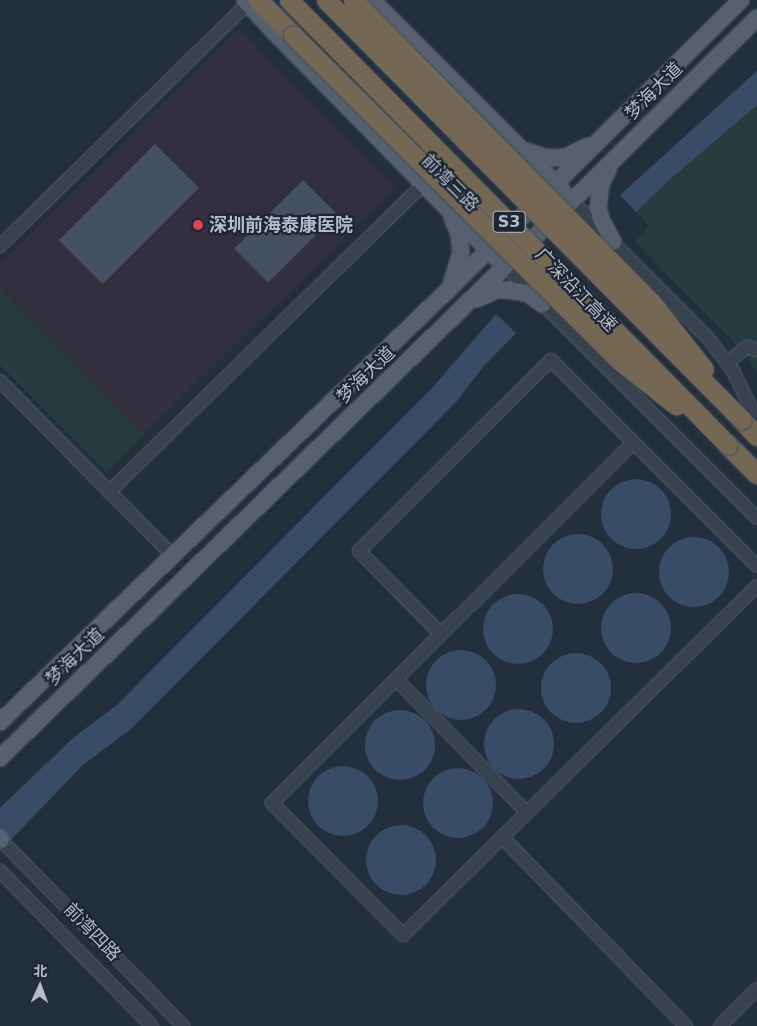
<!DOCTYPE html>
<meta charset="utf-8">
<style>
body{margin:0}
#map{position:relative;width:757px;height:1026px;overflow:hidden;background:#242f3e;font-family:"DejaVu Sans","Noto Sans SC",sans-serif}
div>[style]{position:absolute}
.medical>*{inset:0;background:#32303f}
.green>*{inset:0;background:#263c3f}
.water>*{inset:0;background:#394c67}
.round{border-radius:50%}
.building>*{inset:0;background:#455162;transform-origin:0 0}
.roads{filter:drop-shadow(0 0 1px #565f6c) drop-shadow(0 0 1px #565f6c)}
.minor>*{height:12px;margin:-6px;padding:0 6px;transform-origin:6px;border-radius:6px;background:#38414e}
.major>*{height:16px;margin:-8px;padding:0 8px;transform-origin:8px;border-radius:8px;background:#56606e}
.highway>*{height:19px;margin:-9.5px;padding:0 9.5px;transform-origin:9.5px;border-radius:9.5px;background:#746855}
.bridges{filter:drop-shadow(0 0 1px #434c59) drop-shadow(0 0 1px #434c59)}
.highway-bridge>*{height:19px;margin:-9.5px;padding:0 9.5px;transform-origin:9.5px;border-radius:9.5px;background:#746855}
.dots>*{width:14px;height:14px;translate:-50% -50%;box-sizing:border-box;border:2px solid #1d2633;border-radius:50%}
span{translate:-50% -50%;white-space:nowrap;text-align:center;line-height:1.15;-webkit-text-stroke:4.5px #1d2633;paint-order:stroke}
.shield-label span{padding:1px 4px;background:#1d2633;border:1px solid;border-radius:4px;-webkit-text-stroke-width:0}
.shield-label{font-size:16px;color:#b4bcc9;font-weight:700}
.street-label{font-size:18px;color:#b4bcc9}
.poi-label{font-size:18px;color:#b4bcc9;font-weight:700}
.left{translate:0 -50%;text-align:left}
.north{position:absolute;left:15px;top:961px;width:50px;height:50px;-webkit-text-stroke:4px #1d2633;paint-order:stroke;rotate:2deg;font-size:14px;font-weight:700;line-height:20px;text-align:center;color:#b4bcc9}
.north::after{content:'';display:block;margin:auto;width:18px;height:22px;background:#b4bcc9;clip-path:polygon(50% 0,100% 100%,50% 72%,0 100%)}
</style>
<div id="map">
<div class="medical">
<i style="clip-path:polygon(239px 29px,396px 187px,144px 435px,0 290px,0 264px)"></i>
</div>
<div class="green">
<i style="clip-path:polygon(757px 105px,757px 373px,746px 356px,720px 328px,634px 241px,649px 227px,636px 212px,668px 181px)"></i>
<i style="clip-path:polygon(0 290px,144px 435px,106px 472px,0 365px)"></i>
</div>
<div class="water">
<i style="clip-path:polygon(757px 71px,757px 105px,668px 181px,636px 212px,620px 195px)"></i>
<i style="clip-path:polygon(496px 314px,516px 333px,483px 367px,457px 401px,132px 728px,83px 765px,0 851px,0 808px,74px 737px,117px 705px,433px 387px)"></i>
<i class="round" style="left:601px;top:479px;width:70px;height:70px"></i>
<i class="round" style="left:543px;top:534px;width:70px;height:70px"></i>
<i class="round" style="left:659px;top:537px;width:70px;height:70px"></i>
<i class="round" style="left:601px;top:593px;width:70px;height:70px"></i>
<i class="round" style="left:483px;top:594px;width:70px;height:70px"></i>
<i class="round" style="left:426px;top:650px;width:70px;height:70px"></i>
<i class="round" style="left:541px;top:653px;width:70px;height:70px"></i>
<i class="round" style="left:484px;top:709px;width:70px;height:70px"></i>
<i class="round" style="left:365px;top:710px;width:70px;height:70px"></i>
<i class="round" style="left:308px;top:766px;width:70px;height:70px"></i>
<i class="round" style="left:423px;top:768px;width:70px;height:70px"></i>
<i class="round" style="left:366px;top:825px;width:70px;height:70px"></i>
</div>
<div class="building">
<i style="left:155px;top:144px;width:62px;height:136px;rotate:45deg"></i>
<i style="left:303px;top:180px;width:48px;height:97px;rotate:45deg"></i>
</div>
<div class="roads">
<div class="minor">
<i style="left:572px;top:201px;width:193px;rotate:45.2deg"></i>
<i style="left:708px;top:338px;width:41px;rotate:52.9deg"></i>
<i style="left:733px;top:371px;width:55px;rotate:63.9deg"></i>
<i style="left:0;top:246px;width:347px;rotate:-44.4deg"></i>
<i style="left:505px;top:266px;width:356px;rotate:45deg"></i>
<i style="left:727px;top:363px;width:26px;rotate:-39deg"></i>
<i style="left:747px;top:347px;width:10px;rotate:17deg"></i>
<i style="left:0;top:381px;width:246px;rotate:45.3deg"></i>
<i style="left:633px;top:443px;width:510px;rotate:135.08deg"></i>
<i style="left:272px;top:803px;width:186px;rotate:45.2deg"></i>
<i style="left:403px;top:935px;width:497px;rotate:-44.6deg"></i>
<i style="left:109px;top:492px;width:440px;rotate:-44.4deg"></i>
<i style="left:441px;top:634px;width:117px;rotate:-134.7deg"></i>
<i style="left:359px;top:551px;width:271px;rotate:-44.9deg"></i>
<i style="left:551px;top:360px;width:291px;rotate:45deg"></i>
<i style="left:396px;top:679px;width:187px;rotate:45.6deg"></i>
<i style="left:502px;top:837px;width:264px;rotate:45.8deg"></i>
<i style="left:0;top:839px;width:262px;rotate:45.6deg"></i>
<i style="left:0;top:871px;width:217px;rotate:45.6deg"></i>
<i style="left:720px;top:1026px;width:52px;rotate:-45deg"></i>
</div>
<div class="major">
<i style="left:245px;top:0;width:45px;rotate:47.7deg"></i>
<i style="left:275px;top:33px;width:315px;rotate:45.5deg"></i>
<i style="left:372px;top:0;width:269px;rotate:45deg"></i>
<i style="left:526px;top:151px;width:19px;rotate:18deg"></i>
<i style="left:544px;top:157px;width:13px;rotate:4deg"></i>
<i style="left:557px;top:158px;width:11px;rotate:-10deg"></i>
<i style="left:568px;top:156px;width:22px;rotate:-27deg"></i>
<i style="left:608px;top:170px;width:16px;rotate:117deg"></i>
<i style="left:601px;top:184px;width:23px;rotate:97deg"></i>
<i style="left:598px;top:207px;width:12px;rotate:76deg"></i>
<i style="left:601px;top:219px;width:26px;rotate:62deg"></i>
<i style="left:452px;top:217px;width:18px;rotate:68deg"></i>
<i style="left:459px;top:234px;width:18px;rotate:84deg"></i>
<i style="left:461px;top:252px;width:31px;rotate:107deg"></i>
<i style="left:477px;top:299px;width:22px;rotate:-24deg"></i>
<i style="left:497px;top:290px;width:10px"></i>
<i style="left:507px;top:290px;width:20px;rotate:9deg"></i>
<i style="left:527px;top:293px;width:19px;rotate:36deg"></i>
<i style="left:0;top:722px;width:625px;rotate:-43.96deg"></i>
<i style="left:450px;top:288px;width:409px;rotate:-44.7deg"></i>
<i style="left:0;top:758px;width:798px;rotate:-44.24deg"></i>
<i style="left:572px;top:201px;width:260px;rotate:-44.7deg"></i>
<i style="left:0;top:838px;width:2px;rotate:63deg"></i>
</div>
<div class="highway">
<i style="left:258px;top:0;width:49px;rotate:45deg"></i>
<i style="left:742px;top:420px;width:22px;rotate:47deg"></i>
<i style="left:728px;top:445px;width:41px;rotate:45deg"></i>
</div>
</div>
<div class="bridges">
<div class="highway-bridge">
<i style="left:289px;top:0;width:625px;rotate:45.39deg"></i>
<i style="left:326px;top:0;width:591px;rotate:45.27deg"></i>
<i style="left:353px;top:0;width:426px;rotate:45.4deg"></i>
<i style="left:652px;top:303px;width:84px;rotate:51.8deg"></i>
<i style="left:293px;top:35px;width:460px;rotate:44.9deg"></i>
<i style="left:619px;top:360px;width:73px;rotate:38.3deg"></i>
</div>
</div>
<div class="dots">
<i style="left:198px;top:225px;background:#e0444e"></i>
</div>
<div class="shield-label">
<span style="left:509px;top:222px">S3</span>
</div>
<div class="street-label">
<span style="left:654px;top:91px;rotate:-45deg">梦海大道</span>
<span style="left:450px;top:183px;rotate:45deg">前湾三路</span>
<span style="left:576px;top:290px;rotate:46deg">广深沿江高速</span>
<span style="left:366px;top:375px;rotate:-44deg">梦海大道</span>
<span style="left:75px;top:657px;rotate:-44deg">梦海大道</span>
<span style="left:92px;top:932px;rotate:46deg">前湾四路</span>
</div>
<div class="poi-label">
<span class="left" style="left:209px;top:225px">深圳前海泰康医院</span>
</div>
<div class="north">北</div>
</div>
